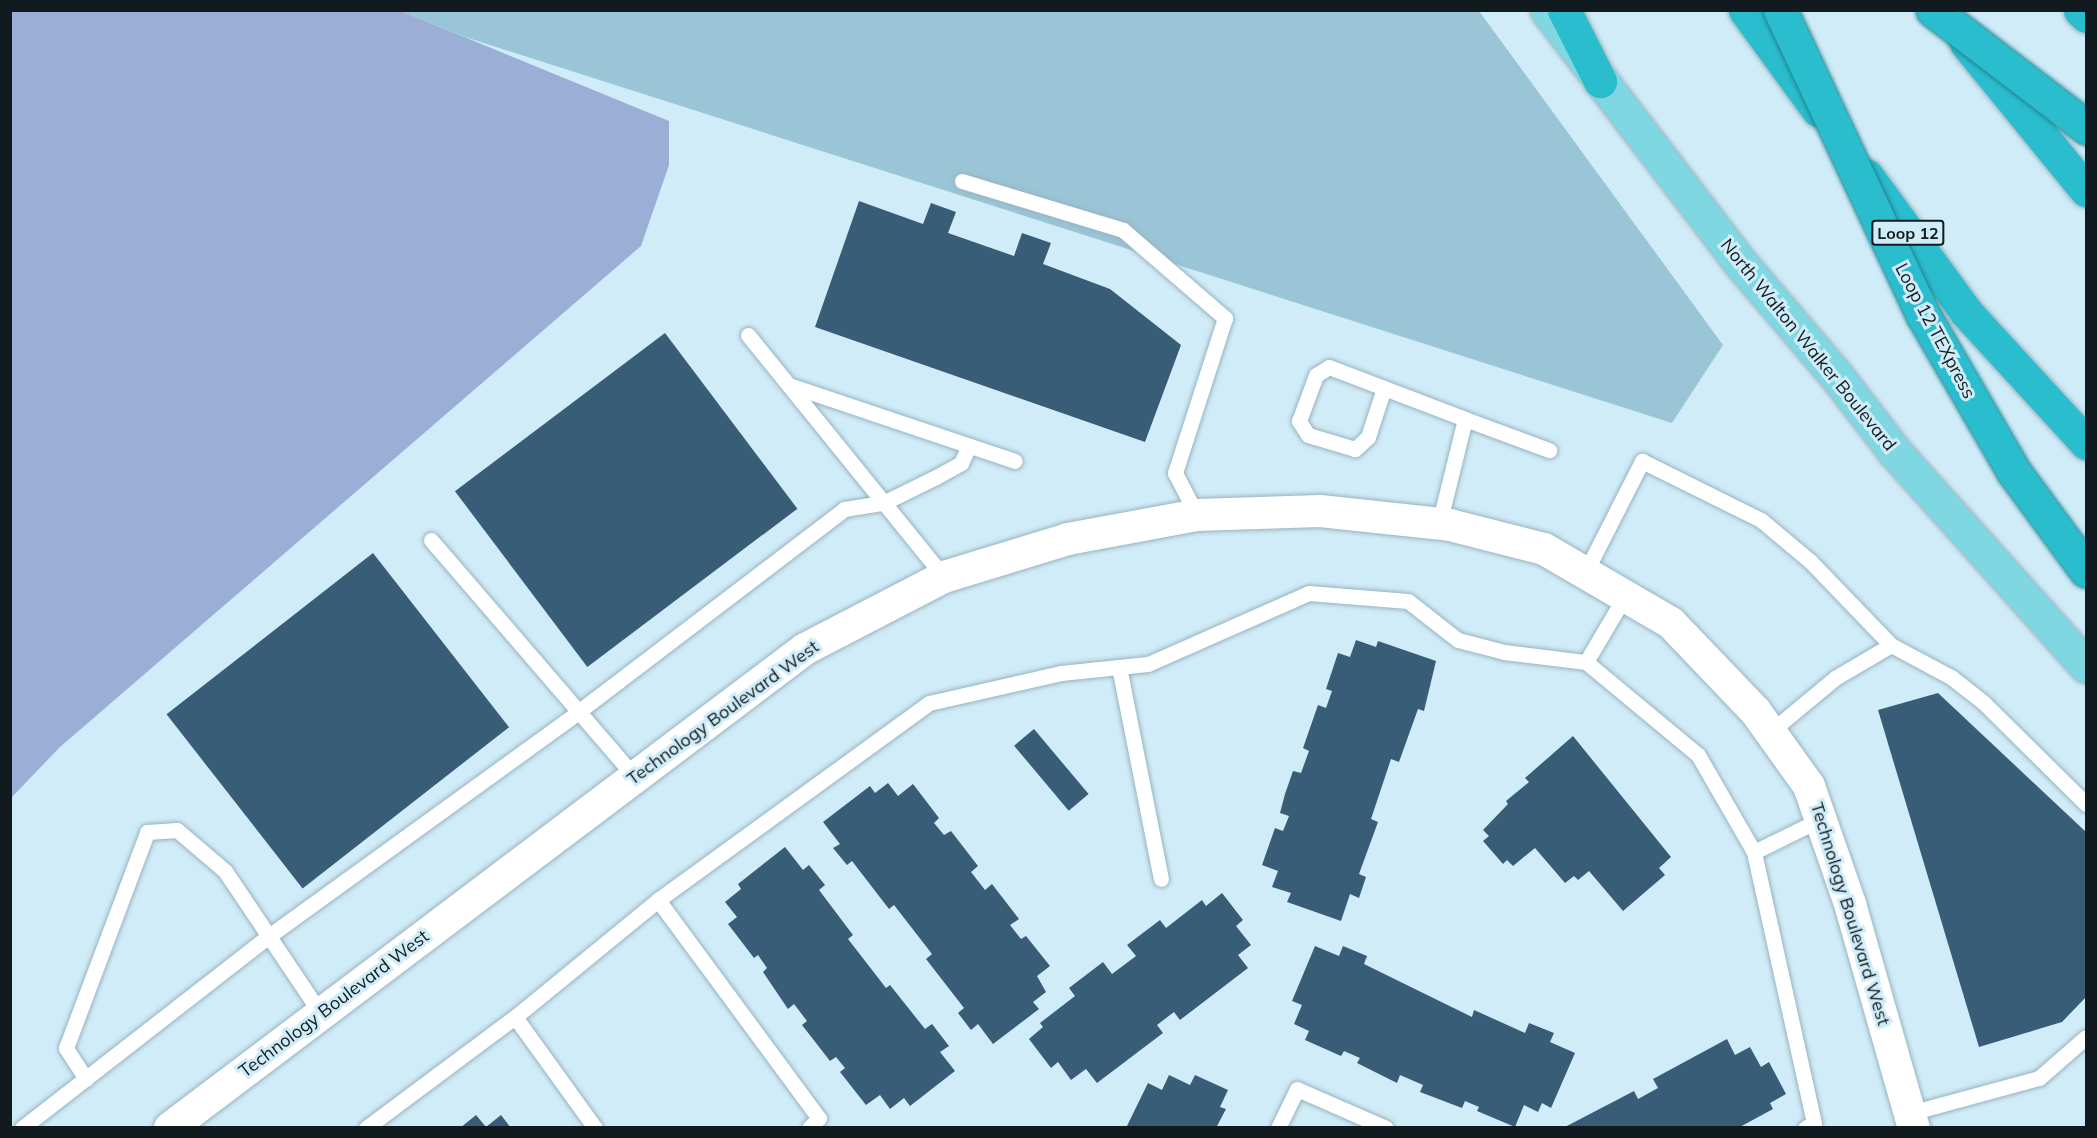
<!DOCTYPE html>
<style>
body{margin:0}
#map{position:relative;width:2097px;height:1138px;overflow:hidden;background:#d0ecf8;font-family:Mulish,sans-serif}
div>[style]{position:absolute}
.green>*{inset:0;background:#9ac5d7}
.water>*{inset:0;background:#9bafd6}
.building>*{inset:0;background:#395c77;transform-origin:0 0}
.roads{filter:drop-shadow(0 0 2px #98b3bf) drop-shadow(0 0 2px #98b3bf)}
.lane>*{height:15px;margin:-7.5px;padding:0 7.5px;transform-origin:7.5px;border-radius:7.5px;background:#fff}
.street>*{height:32px;margin:-16px;padding:0 16px;transform-origin:16px;border-radius:16px;background:#fff}
.primary>*{height:33px;margin:-16.5px;padding:0 16.5px;transform-origin:16.5px;border-radius:16.5px;background:#7fd7e2}
.highway>*{height:33px;margin:-16.5px;padding:0 16.5px;transform-origin:16.5px;border-radius:16.5px;background:#2abdce}
.bridges{filter:drop-shadow(0 0 2px #218491) drop-shadow(0 0 2px #218491)}
.highway-bridge>*{height:33px;margin:-16.5px;padding:0 16.5px;transform-origin:16.5px;border-radius:16.5px;background:#2abdce}
span{translate:-50% -50%;white-space:nowrap;text-align:center;line-height:1.15;-webkit-text-stroke:6px #d0ecf8;paint-order:stroke}
.shield-label span{padding:2px 4px;background:#d0ecf8;border:2px solid;border-radius:4px;-webkit-text-stroke-width:0}
.shield-label{font-size:16px;color:#111b1f;font-weight:700}
.street-label{font-size:18px;color:#111b1f}
.frame{position:absolute;inset:0;border:12px solid #111b1f;pointer-events:none}
</style>
<div id="map">
<div class="green">
<i style="clip-path:polygon(401px 11px,1479px 11px,1723px 345px,1672px 423px,465px 37px)"></i>
</div>
<div class="water">
<i style="clip-path:polygon(11px 10px,401px 11px,669px 121px,669px 165px,641px 246px,60px 747px,11px 798px)"></i>
</div>
<div class="building">
<i style="clip-path:polygon(859px 201px,923px 224px,931px 203px,956px 212px,948px 233px,1014px 256px,1022px 233px,1051px 243px,1043px 264px,1110px 289px,1181px 345px,1145px 442px,815px 327px)"></i>
<i style="left:665px;top:333px;width:220px;height:263px;rotate:53deg"></i>
<i style="left:373px;top:553px;width:221px;height:262px;rotate:52deg"></i>
<i style="clip-path:polygon(1356px 640px,1376px 647px,1378px 641px,1436px 661px,1424px 711px,1418px 709px,1399px 762px,1391px 759px,1371px 819px,1378px 822px,1359px 874px,1366px 877px,1359px 898px,1350px 894px,1341px 921px,1287px 902px,1291px 893px,1272px 887px,1278px 871px,1262px 865px,1275px 828px,1283px 831px,1289px 816px,1280px 813px,1285px 794px,1293px 771px,1301px 773px,1309px 751px,1303px 748px,1318px 705px,1326px 708px,1332px 691px,1326px 689px,1338px 653px,1350px 657px)"></i>
<i style="clip-path:polygon(1938px 693px,2086px 832px,2086px 997px,2062px 1022px,1979px 1047px,1878px 710px)"></i>
<i style="left:1034px;top:729px;width:85px;height:26px;rotate:50deg"></i>
<i style="clip-path:polygon(1573px 736px,1671px 857px,1659px 868px,1665px 875px,1623px 911px,1589px 871px,1578px 880px,1574px 876px,1565px 883px,1535px 848px,1513px 866px,1507px 860px,1503px 864px,1483px 841px,1489px 836px,1483px 830px,1508px 804px,1506px 801px,1529px 782px,1525px 778px)"></i>
<i style="clip-path:polygon(888px 783px,898px 796px,913px 784px,939px 818px,934px 823px,944px 835px,951px 831px,978px 866px,971px 872px,985px 890px,992px 884px,1019px 919px,1010px 925px,1021px 939px,1026px 936px,1050px 966px,1037px 976px,1046px 992px,1033px 1002px,1039px 1009px,993px 1044px,978px 1024px,971px 1030px,958px 1013px,964px 1008px,926px 959px,932px 954px,894px 905px,889px 909px,852px 861px,847px 865px,833px 848px,840px 844px,823px 822px,870px 786px,875px 793px)"></i>
<i style="clip-path:polygon(785px 847px,803px 870px,809px 865px,825px 885px,819px 890px,853px 935px,848px 939px,886px 988px,890px 985px,925px 1029px,932px 1024px,949px 1046px,940px 1052px,955px 1071px,910px 1106px,904px 1098px,890px 1109px,880px 1095px,866px 1105px,840px 1072px,845px 1068px,836px 1057px,830px 1061px,802px 1025px,807px 1021px,794px 1004px,788px 1009px,763px 972px,767px 968px,758px 955px,754px 958px,728px 924px,737px 917px,725px 902px,741px 889px,738px 884px)"></i>
<i style="clip-path:polygon(1222px 893px,1243px 920px,1236px 926px,1251px 945px,1238px 955px,1248px 968px,1180px 1020px,1174px 1012px,1157px 1025px,1163px 1033px,1097px 1083px,1086px 1069px,1071px 1080px,1058px 1062px,1051px 1068px,1029px 1039px,1043px 1027px,1040px 1023px,1075px 996px,1069px 988px,1103px 962px,1112px 974px,1136px 956px,1127px 945px,1160px 920px,1166px 928px,1202px 900px,1206px 906px)"></i>
<i style="clip-path:polygon(1315px 946px,1339px 956px,1343px 946px,1367px 956px,1364px 964px,1472px 1017px,1474px 1010px,1525px 1033px,1529px 1023px,1554px 1033px,1550px 1042px,1575px 1053px,1551px 1108px,1542px 1103px,1538px 1112px,1524px 1105px,1515px 1127px,1477px 1111px,1479px 1107px,1465px 1101px,1462px 1108px,1420px 1092px,1423px 1085px,1400px 1075px,1397px 1083px,1357px 1063px,1360px 1058px,1344px 1051px,1341px 1056px,1305px 1040px,1309px 1031px,1294px 1024px,1302px 1005px,1292px 1001px)"></i>
<i style="clip-path:polygon(1727px 1039px,1735px 1055px,1750px 1047px,1761px 1067px,1769px 1062px,1786px 1094px,1770px 1103px,1773px 1109px,1738px 1128px,1563px 1128px,1634px 1091px,1638px 1099px,1658px 1088px,1653px 1079px)"></i>
<i style="clip-path:polygon(1169px 1075px,1190px 1085px,1195px 1075px,1228px 1090px,1220px 1107px,1226px 1109px,1216px 1128px,1126px 1128px,1148px 1083px,1162px 1090px)"></i>
<i style="clip-path:polygon(476px 1115px,486px 1127px,501px 1115px,511px 1128px,460px 1128px)"></i>
</div>
<div class="roads">
<div class="lane">
<i style="left:962px;top:181px;width:168px;rotate:16.9deg"></i>
<i style="left:1123px;top:230px;width:135px;rotate:40.8deg"></i>
<i style="left:1225px;top:318px;width:163px;rotate:107.9deg"></i>
<i style="left:1175px;top:473px;width:47px;rotate:62.4deg"></i>
<i style="left:748px;top:335px;width:311px;rotate:51deg"></i>
<i style="left:789px;top:385px;width:238px;rotate:18.6deg"></i>
<i style="left:1384px;top:388px;width:52px;rotate:108.1deg"></i>
<i style="left:1368px;top:437px;width:18px;rotate:137deg"></i>
<i style="left:1355px;top:449px;width:49px;rotate:-163.4deg"></i>
<i style="left:1308px;top:435px;width:17px;rotate:-123deg"></i>
<i style="left:1299px;top:421px;width:49px;rotate:-69.7deg"></i>
<i style="left:1316px;top:375px;width:15px;rotate:-32deg"></i>
<i style="left:1329px;top:367px;width:59px;rotate:20.9deg"></i>
<i style="left:1384px;top:388px;width:87px;rotate:20.9deg"></i>
<i style="left:1465px;top:419px;width:90px;rotate:20.3deg"></i>
<i style="left:1439px;top:524px;width:108px;rotate:-76.1deg"></i>
<i style="left:431px;top:540px;width:313px;rotate:49.3deg"></i>
<i style="left:1585px;top:573px;width:126px;rotate:-63deg"></i>
<i style="left:1642px;top:461px;width:133px;rotate:26.4deg"></i>
<i style="left:1761px;top:520px;width:65px;rotate:40deg"></i>
<i style="left:1811px;top:562px;width:115px;rotate:46.1deg"></i>
<i style="left:1625px;top:596px;width:77px;rotate:120.6deg"></i>
<i style="left:1586px;top:662px;width:146px;rotate:39.7deg"></i>
<i style="left:1698px;top:755px;width:112px;rotate:60deg"></i>
<i style="left:1119px;top:667px;width:216px;rotate:78.8deg"></i>
<i style="left:1770px;top:732px;width:85px;rotate:-39.7deg"></i>
<i style="left:1835px;top:678px;width:65px;rotate:-30.5deg"></i>
<i style="left:1891px;top:645px;width:68px;rotate:28.1deg"></i>
<i style="left:1951px;top:677px;width:42px;rotate:38.2deg"></i>
<i style="left:1984px;top:703px;width:144px;rotate:44.7deg"></i>
<i style="left:658px;top:900px;width:335px;rotate:-36deg"></i>
<i style="left:929px;top:703px;width:135px;rotate:-12.8deg"></i>
<i style="left:1061px;top:673px;width:87px;rotate:-5.9deg"></i>
<i style="left:1148px;top:664px;width:176px;rotate:-23.8deg"></i>
<i style="left:1309px;top:593px;width:99px;rotate:4.6deg"></i>
<i style="left:1408px;top:601px;width:63px;rotate:38deg"></i>
<i style="left:1458px;top:640px;width:48px;rotate:14.6deg"></i>
<i style="left:1504px;top:652px;width:83px;rotate:7deg"></i>
<i style="left:515px;top:1017px;width:137px;rotate:54.2deg"></i>
<i style="left:86px;top:1079px;width:37px;rotate:-123deg"></i>
<i style="left:66px;top:1048px;width:231px;rotate:-69.4deg"></i>
<i style="left:147px;top:832px;width:30px;rotate:-4deg"></i>
<i style="left:177px;top:830px;width:63px;rotate:40.5deg"></i>
<i style="left:225px;top:871px;width:172px;rotate:56.1deg"></i>
<i style="left:1910px;top:1113px;width:134px;rotate:-15.2deg"></i>
<i style="left:2039px;top:1078px;width:62px;rotate:-41.1deg"></i>
<i style="left:22px;top:1128px;width:313px;rotate:-37.9deg"></i>
<i style="left:269px;top:936px;width:382px;rotate:-35.9deg"></i>
<i style="left:578px;top:712px;width:335px;rotate:-37.3deg"></i>
<i style="left:844px;top:509px;width:39px;rotate:-9deg"></i>
<i style="left:883px;top:503px;width:59px;rotate:-26.1deg"></i>
<i style="left:936px;top:477px;width:29px;rotate:-29deg"></i>
<i style="left:961px;top:463px;width:19px;rotate:-65deg"></i>
<i style="left:366px;top:1128px;width:186px;rotate:-36.7deg"></i>
<i style="left:515px;top:1017px;width:185px;rotate:-39.3deg"></i>
<i style="left:658px;top:900px;width:271px;rotate:53.6deg"></i>
<i style="left:819px;top:1118px;width:14px;rotate:135deg"></i>
<i style="left:1278px;top:1128px;width:43px;rotate:-64deg"></i>
<i style="left:1297px;top:1089px;width:97px;rotate:23.7deg"></i>
<i style="left:1805px;top:1128px;width:10px;rotate:-29deg"></i>
<i style="left:1814px;top:1123px;width:278px;rotate:-102.5deg"></i>
<i style="left:1754px;top:852px;width:75px;rotate:-26.2deg"></i>
</div>
<div class="street">
<i style="left:170px;top:1128px;width:795px;rotate:-37.03deg"></i>
<i style="left:805px;top:649px;width:157px;rotate:-27.4deg"></i>
<i style="left:944px;top:577px;width:130px;rotate:-17deg"></i>
<i style="left:1068px;top:539px;width:131px;rotate:-10.5deg"></i>
<i style="left:1197px;top:515px;width:123px;rotate:-1.9deg"></i>
<i style="left:1320px;top:511px;width:131px;rotate:6.1deg"></i>
<i style="left:1450px;top:525px;width:97px;rotate:14.3deg"></i>
<i style="left:1544px;top:549px;width:147px;rotate:30.2deg"></i>
<i style="left:1671px;top:623px;width:123px;rotate:46.3deg"></i>
<i style="left:1756px;top:712px;width:91px;rotate:54.4deg"></i>
<i style="left:1809px;top:786px;width:125px;rotate:70.8deg"></i>
<i style="left:1850px;top:904px;width:233px;rotate:74.1deg"></i>
</div>
<div class="primary">
<i style="left:1547px;top:10px;width:322px;rotate:52.6deg"></i>
<i style="left:1743px;top:266px;width:142px;rotate:49.6deg"></i>
<i style="left:1835px;top:374px;width:97px;rotate:52.5deg"></i>
<i style="left:1894px;top:451px;width:288px;rotate:48.2deg"></i>
</div>
<div class="highway">
<i style="left:1564px;top:10px;width:80px;rotate:63.1deg"></i>
<i style="left:1745px;top:10px;width:124px;rotate:53.9deg"></i>
<i style="left:2080px;top:10px;width:8px;rotate:45deg"></i>
<i style="left:1966px;top:43px;width:190px;rotate:50.8deg"></i>
<i style="left:1867px;top:176px;width:168px;rotate:53.9deg"></i>
<i style="left:1966px;top:312px;width:178px;rotate:47.5deg"></i>
</div>
</div>
<div class="bridges">
<div class="highway-bridge">
<i style="left:1780px;top:10px;width:337px;rotate:64.9deg"></i>
<i style="left:1923px;top:315px;width:181px;rotate:59.9deg"></i>
<i style="left:2014px;top:472px;width:122px;rotate:53.7deg"></i>
<i style="left:1933px;top:10px;width:193px;rotate:37.4deg"></i>
</div>
</div>
<div class="shield-label">
<span style="left:1908px;top:233px">Loop 12</span>
</div>
<div class="street-label">
<span style="left:1935px;top:331px;rotate:62deg">Loop 12 TEXpress</span>
<span style="left:1808px;top:345px;rotate:51deg">North Walton Walker Boulevard</span>
<span style="left:723px;top:713px;rotate:-36deg">Technology Boulevard West</span>
<span style="left:1850px;top:914px;rotate:73deg">Technology Boulevard West</span>
<span style="left:334px;top:1004px;rotate:-37deg">Technology Boulevard West</span>
</div>
<div class="frame"></div>
</div>
